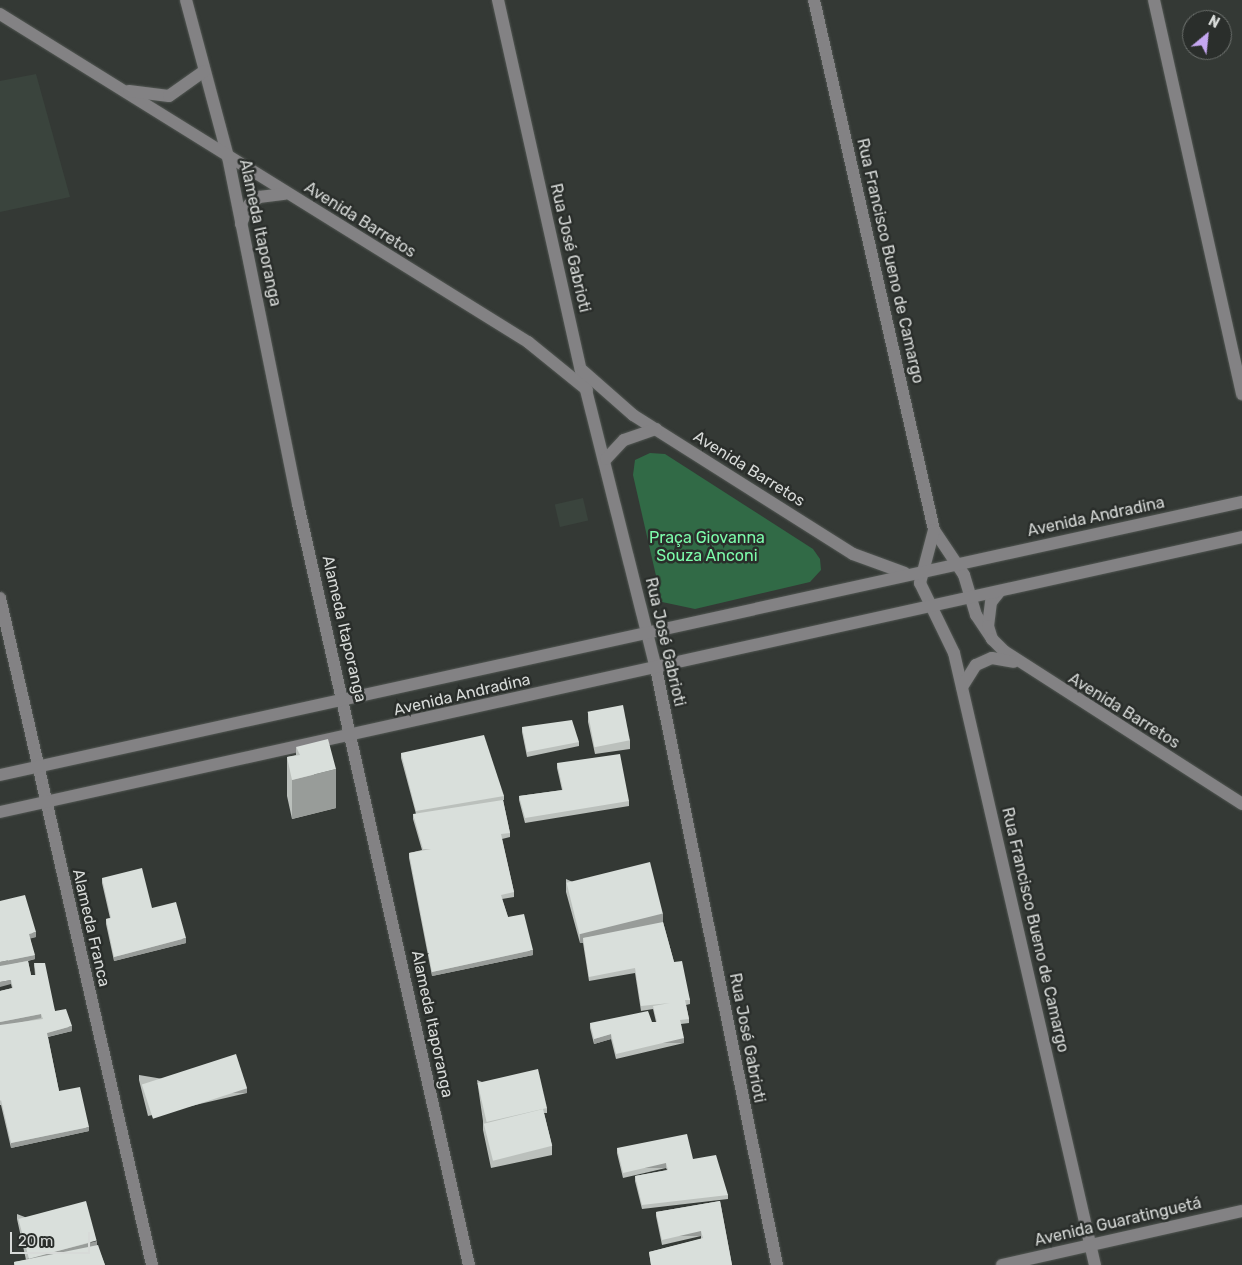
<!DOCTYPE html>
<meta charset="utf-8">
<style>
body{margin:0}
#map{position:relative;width:1242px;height:1265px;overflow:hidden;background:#343935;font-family:Rubik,sans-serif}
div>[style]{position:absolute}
.built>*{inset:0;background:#3a443d;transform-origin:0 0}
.green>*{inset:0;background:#316a46}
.roads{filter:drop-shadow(0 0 1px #515652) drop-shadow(0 0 1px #515652)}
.minor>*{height:12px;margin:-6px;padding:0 6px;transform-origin:6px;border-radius:6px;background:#838284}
.wall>*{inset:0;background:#bbc0bc}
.shaded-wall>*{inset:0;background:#989c99;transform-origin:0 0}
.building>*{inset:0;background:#d9dfdb;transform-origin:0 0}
span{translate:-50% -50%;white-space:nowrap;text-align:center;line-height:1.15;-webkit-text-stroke:5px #2a2e2b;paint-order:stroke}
.street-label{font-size:16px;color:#d7dad8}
.park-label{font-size:16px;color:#7dfcab}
.north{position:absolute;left:1182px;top:10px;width:50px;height:50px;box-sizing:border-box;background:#2a2e2b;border:1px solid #6f7370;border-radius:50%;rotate:28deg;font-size:14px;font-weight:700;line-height:20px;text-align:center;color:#d7dad8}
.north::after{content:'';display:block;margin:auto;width:18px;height:22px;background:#c5a7f1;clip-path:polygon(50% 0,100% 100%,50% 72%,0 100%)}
.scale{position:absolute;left:10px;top:1232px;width:80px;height:22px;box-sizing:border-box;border:2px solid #d7dad8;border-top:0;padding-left:6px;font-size:15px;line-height:18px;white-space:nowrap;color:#d7dad8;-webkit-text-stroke:4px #2a2e2b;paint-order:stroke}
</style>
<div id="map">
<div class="built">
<i style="clip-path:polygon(36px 74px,70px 197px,0 212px,0 81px)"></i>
<i style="left:583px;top:498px;width:23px;height:29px;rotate:77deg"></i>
</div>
<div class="green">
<i style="clip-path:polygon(650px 453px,665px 454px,813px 549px,820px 559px,821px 570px,810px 582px,695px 609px,662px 602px,633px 475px,635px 460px)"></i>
</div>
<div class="roads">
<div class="minor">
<i style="left:186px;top:0;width:163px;rotate:75deg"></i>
<i style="left:228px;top:157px;width:354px;rotate:78.6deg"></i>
<i style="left:298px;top:504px;width:780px;rotate:77.34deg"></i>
<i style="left:498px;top:0;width:379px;rotate:77.4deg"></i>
<i style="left:581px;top:370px;width:307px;rotate:75.9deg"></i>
<i style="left:656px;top:668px;width:609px;rotate:78.54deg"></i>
<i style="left:814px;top:0;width:543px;rotate:77.24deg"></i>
<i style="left:934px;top:530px;width:54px;rotate:56.3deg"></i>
<i style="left:964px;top:575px;width:42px;rotate:73.3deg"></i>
<i style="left:976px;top:615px;width:29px;rotate:56deg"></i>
<i style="left:1154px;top:0;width:404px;rotate:77.4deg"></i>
<i style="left:0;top:14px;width:622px;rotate:31.85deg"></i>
<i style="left:528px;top:342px;width:76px;rotate:39.1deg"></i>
<i style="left:129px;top:91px;width:40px;rotate:7.1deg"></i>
<i style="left:169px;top:96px;width:43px;rotate:-35.5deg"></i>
<i style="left:241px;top:224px;width:21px;rotate:-67deg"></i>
<i style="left:249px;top:205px;width:13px;rotate:-39deg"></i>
<i style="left:259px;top:197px;width:26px;rotate:-7deg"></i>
<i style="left:583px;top:371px;width:67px;rotate:41.3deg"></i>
<i style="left:633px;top:415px;width:260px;rotate:32.3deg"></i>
<i style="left:853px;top:554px;width:55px;rotate:20.1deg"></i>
<i style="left:606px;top:459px;width:26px;rotate:-47deg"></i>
<i style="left:624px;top:440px;width:34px;rotate:-19deg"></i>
<i style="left:934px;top:530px;width:55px;rotate:104.8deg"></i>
<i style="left:920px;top:583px;width:78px;rotate:64.1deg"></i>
<i style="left:954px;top:653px;width:628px;rotate:77.03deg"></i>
<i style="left:1000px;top:591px;width:14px;rotate:129deg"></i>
<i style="left:991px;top:602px;width:24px;rotate:97deg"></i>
<i style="left:988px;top:626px;width:14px;rotate:73deg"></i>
<i style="left:992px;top:639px;width:17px;rotate:45deg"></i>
<i style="left:1004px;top:651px;width:283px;rotate:32.7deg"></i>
<i style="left:0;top:598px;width:684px;rotate:77.16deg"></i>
<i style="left:962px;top:687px;width:26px;rotate:-58deg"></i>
<i style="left:976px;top:665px;width:17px;rotate:-24deg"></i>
<i style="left:992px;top:658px;width:22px;rotate:10deg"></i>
<i style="left:0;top:775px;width:1272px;rotate:-12.4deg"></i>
<i style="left:0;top:812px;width:1272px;rotate:-12.48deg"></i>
<i style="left:1002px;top:1265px;width:246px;rotate:-12.7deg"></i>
</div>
</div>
<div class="wall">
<i style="clip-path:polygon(588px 713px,630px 740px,630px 749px,595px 754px,588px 722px)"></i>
<i style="clip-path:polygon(522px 727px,579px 742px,579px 746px,527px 757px,522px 732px)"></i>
<i style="clip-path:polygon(296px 747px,336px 808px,292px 819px,287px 796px,287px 757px,296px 755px)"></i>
<i style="clip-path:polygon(401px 753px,504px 796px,504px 800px,503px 800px,510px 833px,510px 837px,502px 839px,514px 892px,514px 897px,502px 899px,508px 917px,533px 955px,432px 976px,409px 858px,409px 853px,422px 850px,413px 819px,413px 814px,416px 814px,401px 758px)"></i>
<i style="clip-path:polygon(557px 763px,629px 801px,629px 806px,525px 823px,519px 800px,519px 796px,562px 790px,557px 768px)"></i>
<i style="clip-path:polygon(102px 878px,152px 908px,186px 943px,114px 961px,106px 924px,106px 919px,110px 918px,102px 883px)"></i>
<i style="clip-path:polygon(566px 879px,663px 922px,674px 962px,690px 1000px,690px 1004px,686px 1005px,689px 1019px,689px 1023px,681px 1024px,684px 1043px,616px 1059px,611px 1039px,594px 1044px,590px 1028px,590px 1023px,656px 1022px,653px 1009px,641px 1011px,635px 973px,589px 981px,583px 943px,580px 943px,566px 892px)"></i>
<i style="clip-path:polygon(0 901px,36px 937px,30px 938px,35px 959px,28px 961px,31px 975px,35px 975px,34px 963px,55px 1011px,72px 1031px,48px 1037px,59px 1091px,89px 1131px,11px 1148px,1px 1105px,0 1105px,0 991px,12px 988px,11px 984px)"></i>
<i style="clip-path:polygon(139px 1075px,247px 1093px,148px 1116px,139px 1080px)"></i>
<i style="clip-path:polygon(477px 1080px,547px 1108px,547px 1113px,544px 1113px,552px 1146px,552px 1155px,491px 1168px,483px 1130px,483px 1121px)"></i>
<i style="clip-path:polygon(617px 1148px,693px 1159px,728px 1195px,728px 1199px,642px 1209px,635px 1181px,635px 1176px,667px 1170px,666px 1168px,623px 1178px,617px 1153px)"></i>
<i style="clip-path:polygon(720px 1201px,732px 1265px,651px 1265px,649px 1252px,701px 1239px,701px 1236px,662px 1245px,656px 1216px,656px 1212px)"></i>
<i style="clip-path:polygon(17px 1214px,97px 1245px,105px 1265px,14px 1265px,14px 1262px,26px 1260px,17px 1219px)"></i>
</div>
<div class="shaded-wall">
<i style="clip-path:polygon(336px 769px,336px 808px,292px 819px,292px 780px)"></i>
<i style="clip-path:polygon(663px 913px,663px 926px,583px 938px,583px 943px,580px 943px,580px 930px)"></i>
<i style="clip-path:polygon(36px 932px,36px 937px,29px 939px,29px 934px)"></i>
<i style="clip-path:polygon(186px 938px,186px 943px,114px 961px,114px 957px)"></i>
<i style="clip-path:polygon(533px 950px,533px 955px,432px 976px,432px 972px)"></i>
<i style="clip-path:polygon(35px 955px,35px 959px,0 967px,0 962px)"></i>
<i style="clip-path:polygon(11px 980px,11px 984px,0 987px,0 982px)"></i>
<i style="clip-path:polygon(41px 1014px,41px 1018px,0 1027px,0 1022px)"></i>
<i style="clip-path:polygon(72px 1026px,72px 1031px,47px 1037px,47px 1033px)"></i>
<i style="clip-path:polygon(611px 1034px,611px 1039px,594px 1044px,594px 1039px)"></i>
<i style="left:684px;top:1038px;width:5px;height:70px;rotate:90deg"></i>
<i style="left:247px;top:1088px;width:5px;height:102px;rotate:90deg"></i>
<i style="clip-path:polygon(89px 1127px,89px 1131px,11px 1148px,11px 1143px)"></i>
<i style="left:666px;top:1163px;width:5px;height:44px;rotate:90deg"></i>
<i style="left:701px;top:1231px;width:5px;height:40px;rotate:90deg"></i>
<i style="clip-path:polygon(97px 1241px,97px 1246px,26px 1263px,26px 1259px)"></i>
</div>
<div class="building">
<i style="left:623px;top:705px;width:36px;height:36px;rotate:79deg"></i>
<i style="clip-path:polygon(572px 720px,579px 742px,527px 752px,522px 727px)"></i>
<i style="clip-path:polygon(484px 735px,504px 796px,416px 811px,401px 753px)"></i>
<i style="clip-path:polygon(328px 739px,336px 769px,292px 780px,287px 757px,300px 755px,296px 747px)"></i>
<i style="clip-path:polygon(620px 754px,629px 801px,525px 818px,519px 796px,563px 790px,557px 763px)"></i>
<i style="clip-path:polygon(503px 800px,510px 833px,501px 834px,514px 892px,501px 895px,508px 917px,524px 914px,533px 950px,432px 972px,409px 853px,431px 849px,423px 849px,413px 814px)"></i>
<i style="left:650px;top:862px;width:53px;height:86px;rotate:76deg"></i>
<i style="clip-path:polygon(142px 868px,152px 908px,176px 902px,186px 938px,114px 957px,106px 919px,111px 918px,102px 878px)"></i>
<i style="clip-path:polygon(25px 895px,36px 932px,29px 934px,35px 955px,0 962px,0 901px)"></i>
<i style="clip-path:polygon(663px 922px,674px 962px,682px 961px,690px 1000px,685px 1000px,689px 1019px,680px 1020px,684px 1038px,616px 1054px,611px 1034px,594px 1039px,590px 1023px,648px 1011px,652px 1022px,657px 1022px,653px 1006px,670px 1003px,641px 1006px,635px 968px,589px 977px,583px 938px)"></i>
<i style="clip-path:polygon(28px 961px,31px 975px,36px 975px,34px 963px,45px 963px,55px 1011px,66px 1009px,72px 1026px,47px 1033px,59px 1091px,80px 1087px,89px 1127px,11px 1143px,1px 1100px,0 1101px,0 1025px,43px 1019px,41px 1014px,0 1022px,0 991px,13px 988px,11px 980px,0 982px,0 966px)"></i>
<i style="left:236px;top:1054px;width:36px;height:99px;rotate:72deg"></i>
<i style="left:538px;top:1069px;width:40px;height:62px;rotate:77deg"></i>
<i style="left:543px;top:1109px;width:38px;height:61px;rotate:76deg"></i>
<i style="clip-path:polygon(687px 1134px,693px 1159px,716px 1155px,728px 1195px,642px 1205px,635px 1176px,668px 1170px,666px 1163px,623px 1173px,617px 1148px)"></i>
<i style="left:86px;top:1201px;width:41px;height:70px;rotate:75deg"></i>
<i style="clip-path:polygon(720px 1201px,732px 1265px,651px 1265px,649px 1252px,703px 1238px,701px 1231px,662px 1240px,656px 1212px)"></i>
<i style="clip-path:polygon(98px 1245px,105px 1265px,15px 1265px,14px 1262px)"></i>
</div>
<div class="street-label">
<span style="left:360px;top:220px;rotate:32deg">Avenida Barretos</span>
<span style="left:260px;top:233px;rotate:78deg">Alameda Itaporanga</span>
<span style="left:570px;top:248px;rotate:77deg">Rua José Gabrioti</span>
<span style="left:890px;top:261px;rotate:77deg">Rua Francisco Bueno de Camargo</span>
<span style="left:749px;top:469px;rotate:32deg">Avenida Barretos</span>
<span style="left:1096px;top:517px;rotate:-12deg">Avenida Andradina</span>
<span style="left:344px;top:629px;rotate:77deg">Alameda Itaporanga</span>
<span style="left:665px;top:642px;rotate:77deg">Rua José Gabrioti</span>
<span style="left:462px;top:695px;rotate:-13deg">Avenida Andradina</span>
<span style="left:1124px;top:711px;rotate:32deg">Avenida Barretos</span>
<span style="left:91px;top:928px;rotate:77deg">Alameda Franca</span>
<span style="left:1035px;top:930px;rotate:77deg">Rua Francisco Bueno de Camargo</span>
<span style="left:432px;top:1024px;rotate:78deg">Alameda Itaporanga</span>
<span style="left:747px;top:1038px;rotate:79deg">Rua José Gabrioti</span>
<span style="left:1118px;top:1222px;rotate:-13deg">Avenida Guaratinguetá</span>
</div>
<div class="park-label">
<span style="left:707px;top:547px">Praça Giovanna<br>Souza Anconi</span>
</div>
<div class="north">N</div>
<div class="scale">20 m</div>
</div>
